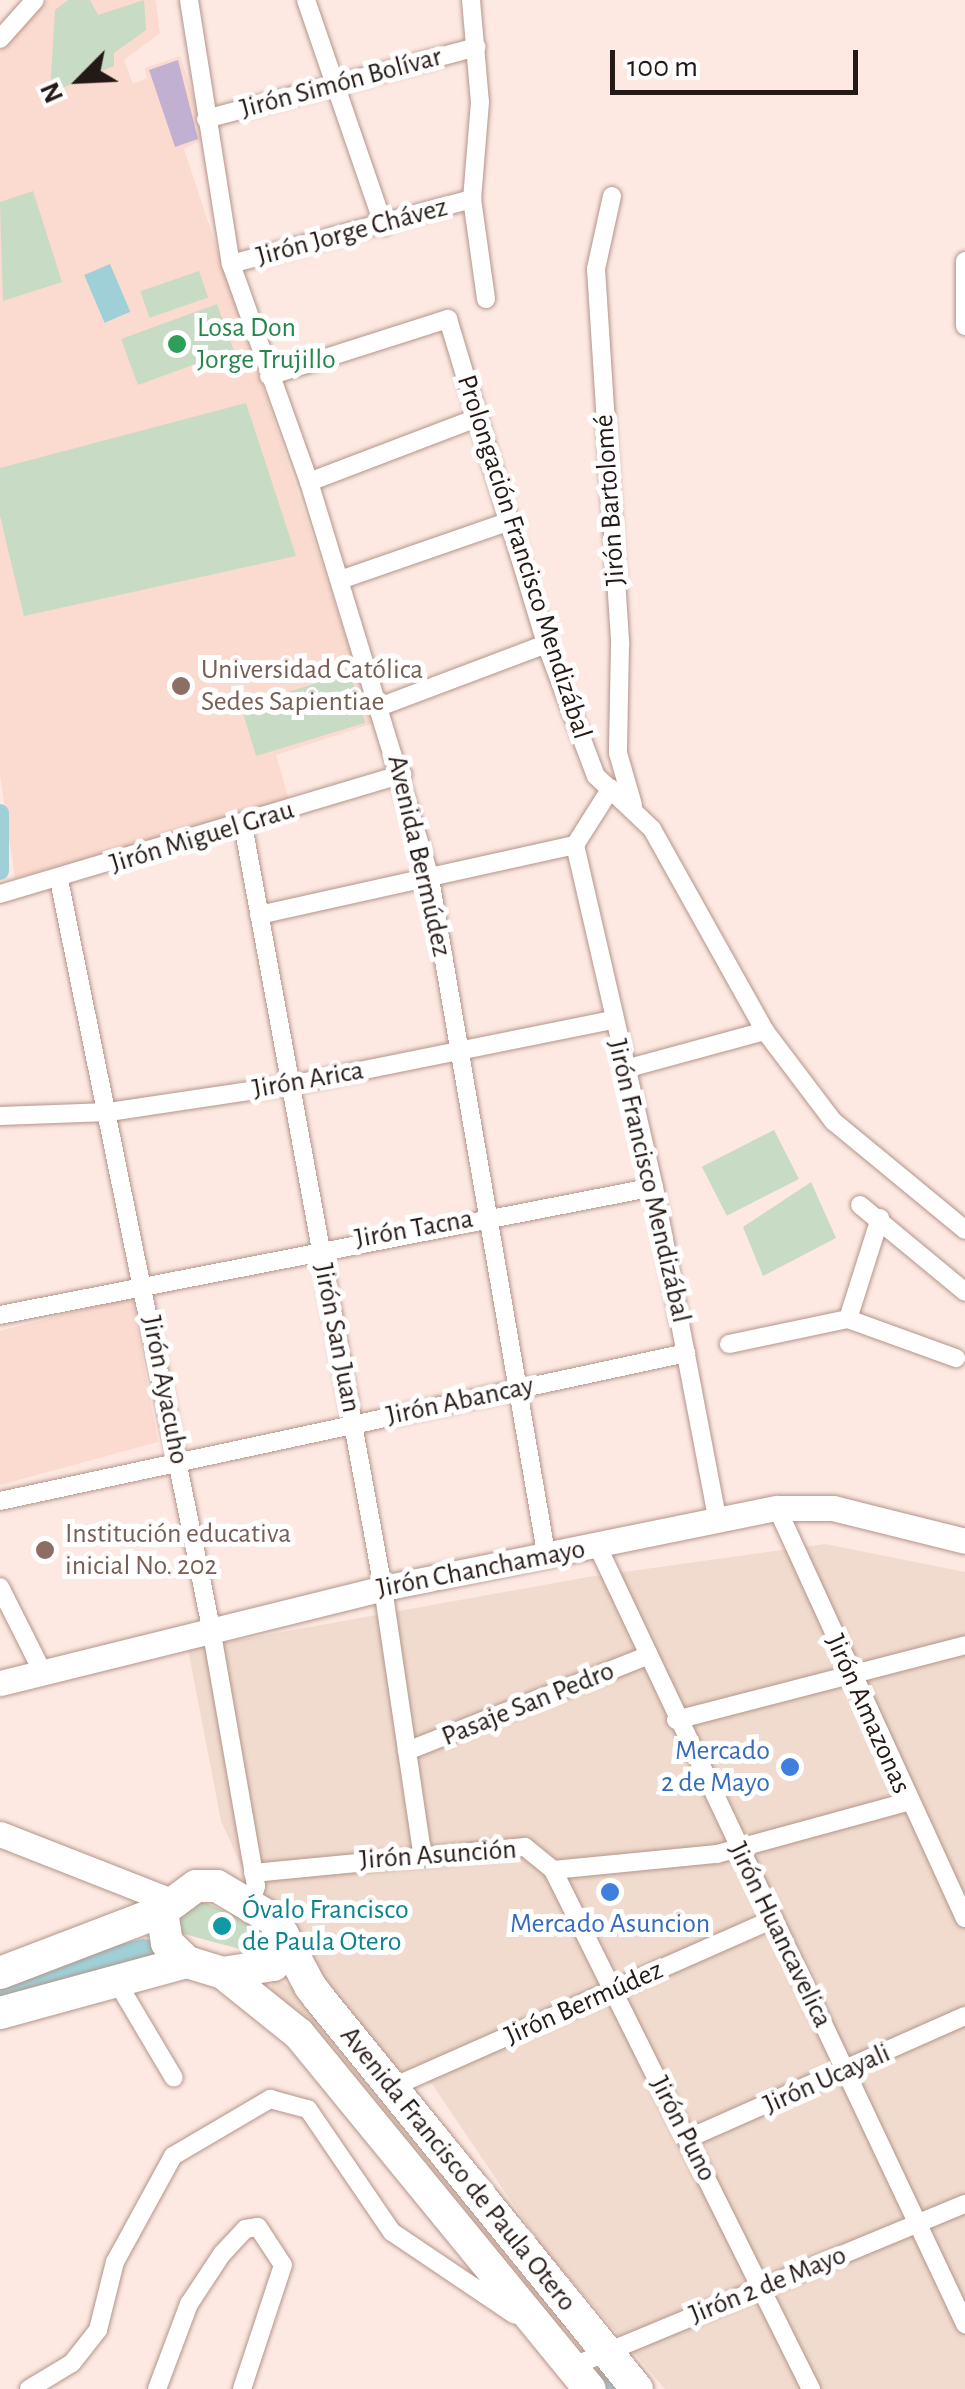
<!DOCTYPE html>
<meta charset="utf-8">
<style>
body{margin:0}
#map{position:relative;width:965px;height:2389px;overflow:hidden;background:#fde9e2;font-family:"Alegreya Sans",sans-serif}
div>[style]{position:absolute}
.commercial>*{inset:0;background:#f1dbce}
.built>*{inset:0;background:#fbdacf}
.green>*{inset:0;background:#c7dbc5;transform-origin:0 0}
.water>*{inset:0;background:#9fd0d8;transform-origin:0 0}
.canal>*{height:18px;margin:-9px;padding:0 9px;transform-origin:9px;border-radius:9px;background:#9fd0d8}
.river>*{height:30px;margin:-15px;padding:0 15px;transform-origin:15px;border-radius:15px;background:#9fd0d8}
.building>*{inset:0;background:#c2b0d2}
.roads{filter:drop-shadow(0 0 2px #b3958a) drop-shadow(0 0 2px #b3958a)}
.street>*{height:18px;margin:-9px;padding:0 9px;transform-origin:9px;border-radius:9px;background:#fff}
.secondary>*{height:25px;margin:-12.5px;padding:0 12.5px;transform-origin:12.5px;border-radius:12.5px;background:#fff}
.highway>*{height:32px;margin:-16px;padding:0 16px;transform-origin:16px;border-radius:16px;background:#fff}
.dots>*{width:28px;height:28px;translate:-50% -50%;box-sizing:border-box;border:5px solid #fff;border-radius:50%}
span{translate:-50% -50%;white-space:nowrap;text-align:center;line-height:1.15;-webkit-text-stroke:10px #fff;paint-order:stroke}
.street-label{font-size:28px;color:#251915}
.leisure-label{font-size:28px;color:#27864d}
.left{translate:0 -50%;text-align:left}
.education-label{font-size:28px;color:#785e54}
.shop-label{font-size:28px;color:#366cbe}
.right{translate:-100% -50%;text-align:right}
.culture-label{font-size:28px;color:#0d838f}
.north{position:absolute;left:30px;top:30px;width:100px;height:100px;-webkit-text-stroke:8px #fff;paint-order:stroke;rotate:246deg;font-size:28px;font-weight:700;line-height:40px;text-align:center;color:#251915}
.north::after{content:'';display:block;margin:auto;width:35px;height:45px;background:#251915;clip-path:polygon(50% 0,100% 100%,50% 72%,0 100%)}
.scale{position:absolute;left:610px;top:50px;width:248px;height:45px;box-sizing:border-box;border:5px solid #251915;border-top:0;padding-left:12px;font-size:30px;line-height:35px;white-space:nowrap;color:#251915;-webkit-text-stroke:8px #fff;paint-order:stroke}
</style>
<div id="map">
<div class="commercial">
<i style="clip-path:polygon(825px 1544px,965px 1572px,965px 2389px,665px 2389px,540px 2244px,432px 2084px,401px 2076px,570px 2323px,555px 2330px,269px 1995px,274px 1978px,298px 1991px,221px 1821px,188px 1649px,588px 1577px)"></i>
</div>
<div class="built">
<i style="clip-path:polygon(48px 0,156px 0,160px 33px,124px 60px,133px 84px,147px 78px,145px 68px,180px 56px,207px 137px,184px 149px,374px 723px,276px 755px,290px 803px,15px 878px,0 775px,0 51px)"></i>
<i style="clip-path:polygon(132px 1297px,158px 1442px,0 1485px,0 1331px)"></i>
</div>
<div class="green">
<i style="clip-path:polygon(68px 0,90px 0,98px 15px,144px 0,146px 30px,114px 53px,114px 66px,50px 93px,55px 10px)"></i>
<i style="clip-path:polygon(33px 191px,62px 282px,3px 301px,0 202px)"></i>
<i style="left:199px;top:271px;width:28px;height:62px;rotate:71deg"></i>
<i style="left:217px;top:304px;width:49px;height:102px;rotate:70deg"></i>
<i style="clip-path:polygon(246px 403px,296px 556px,24px 616px,0 516px,0 468px)"></i>
<i style="left:350px;top:673px;width:52px;height:114px;rotate:73deg"></i>
<i style="left:774px;top:1130px;width:55px;height:81px;rotate:63deg"></i>
<i style="clip-path:polygon(811px 1182px,836px 1238px,763px 1276px,743px 1227px)"></i>
<i style="clip-path:polygon(199px 1900px,259px 1926px,276px 1943px,258px 1954px,177px 1932px,180px 1905px)"></i>
</div>
<div class="water">
<i style="left:110px;top:264px;width:52px;height:28px;rotate:67deg"></i>
</div>
<div class="canal">
<i style="left:0;top:813px;width:58px;rotate:90deg"></i>
</div>
<div class="river">
<i style="left:0;top:1991px;width:148px;rotate:-14.5deg"></i>
<i style="left:608px;top:2380px;width:11px;rotate:52deg"></i>
</div>
<div class="building">
<i style="clip-path:polygon(178px 60px,198px 139px,175px 147px,149px 70px)"></i>
</div>
<div class="roads">
<div class="street">
<i style="left:189px;top:0;width:267px;rotate:81deg"></i>
<i style="left:231px;top:264px;width:232px;rotate:70.3deg"></i>
<i style="left:309px;top:482px;width:415px;rotate:73deg"></i>
<i style="left:430px;top:879px;width:684px;rotate:80.23deg"></i>
<i style="left:306px;top:0;width:239px;rotate:71deg"></i>
<i style="left:471px;top:0;width:102px;rotate:85deg"></i>
<i style="left:480px;top:102px;width:97px;rotate:94.7deg"></i>
<i style="left:472px;top:199px;width:101px;rotate:82deg"></i>
<i style="left:0;top:39px;width:52px;rotate:-48.1deg"></i>
<i style="left:206px;top:119px;width:280px;rotate:-14.9deg"></i>
<i style="left:612px;top:196px;width:75px;rotate:102.4deg"></i>
<i style="left:596px;top:269px;width:377px;rotate:86.3deg"></i>
<i style="left:620px;top:645px;width:108px;rotate:91.1deg"></i>
<i style="left:618px;top:753px;width:54px;rotate:73.9deg"></i>
<i style="left:965px;top:261px;width:65px;rotate:90deg"></i>
<i style="left:231px;top:264px;width:250px;rotate:-15.1deg"></i>
<i style="left:269px;top:376px;width:188px;rotate:-17.7deg"></i>
<i style="left:448px;top:319px;width:339px;rotate:73.2deg"></i>
<i style="left:546px;top:644px;width:141px;rotate:69.3deg"></i>
<i style="left:596px;top:776px;width:77px;rotate:43.4deg"></i>
<i style="left:652px;top:829px;width:231px;rotate:60.8deg"></i>
<i style="left:765px;top:1031px;width:113px;rotate:52.9deg"></i>
<i style="left:833px;top:1121px;width:171px;rotate:39.5deg"></i>
<i style="left:309px;top:482px;width:182px;rotate:-20.9deg"></i>
<i style="left:340px;top:580px;width:180px;rotate:-19.1deg"></i>
<i style="left:382px;top:706px;width:175px;rotate:-20.7deg"></i>
<i style="left:243px;top:825px;width:776px;rotate:79.6deg"></i>
<i style="left:383px;top:1588px;width:267px;rotate:81.6deg"></i>
<i style="left:575px;top:845px;width:351px;rotate:77deg"></i>
<i style="left:654px;top:1187px;width:337px;rotate:79.2deg"></i>
<i style="left:575px;top:845px;width:67px;rotate:-57.7deg"></i>
<i style="left:59px;top:880px;width:763px;rotate:78.51deg"></i>
<i style="left:211px;top:1628px;width:262px;rotate:80.1deg"></i>
<i style="left:256px;top:1886px;width:17px;rotate:107deg"></i>
<i style="left:0;top:894px;width:420px;rotate:-16.6deg"></i>
<i style="left:259px;top:915px;width:324px;rotate:-12.5deg"></i>
<i style="left:625px;top:1069px;width:145px;rotate:-15.2deg"></i>
<i style="left:0;top:1116px;width:109px;rotate:-2.1deg"></i>
<i style="left:109px;top:1112px;width:183px;rotate:-8.5deg"></i>
<i style="left:290px;top:1085px;width:329px;rotate:-11.4deg"></i>
<i style="left:860px;top:1205px;width:136px;rotate:39.6deg"></i>
<i style="left:0;top:1315px;width:666px;rotate:-11.07deg"></i>
<i style="left:848px;top:1319px;width:115px;rotate:19.9deg"></i>
<i style="left:848px;top:1319px;width:106px;rotate:-72.4deg"></i>
<i style="left:729px;top:1344px;width:122px;rotate:-11.9deg"></i>
<i style="left:0;top:1501px;width:702px;rotate:-12.17deg"></i>
<i style="left:777px;top:1508px;width:451px;rotate:65.4deg"></i>
<i style="left:597px;top:1545px;width:862px;rotate:64.71deg"></i>
<i style="left:0;top:1587px;width:89px;rotate:63.4deg"></i>
<i style="left:676px;top:1720px;width:299px;rotate:-14.5deg"></i>
<i style="left:407px;top:1751px;width:260px;rotate:-21.6deg"></i>
<i style="left:553px;top:1870px;width:580px;rotate:63.57deg"></i>
<i style="left:253px;top:1873px;width:273px;rotate:-5.5deg"></i>
<i style="left:525px;top:1847px;width:36px;rotate:39deg"></i>
<i style="left:553px;top:1870px;width:165px;rotate:-5.6deg"></i>
<i style="left:717px;top:1854px;width:197px;rotate:-15.3deg"></i>
<i style="left:114px;top:1977px;width:117px;rotate:59.3deg"></i>
<i style="left:395px;top:2086px;width:414px;rotate:-23.8deg"></i>
<i style="left:687px;top:2139px;width:304px;rotate:-23.9deg"></i>
<i style="left:571px;top:2367px;width:426px;rotate:-22.5deg"></i>
<i style="left:29px;top:2389px;width:50px;rotate:-31.2deg"></i>
<i style="left:72px;top:2363px;width:42px;rotate:-51.8deg"></i>
<i style="left:98px;top:2330px;width:70px;rotate:-76deg"></i>
<i style="left:115px;top:2262px;width:121px;rotate:-61.3deg"></i>
<i style="left:173px;top:2156px;width:113px;rotate:-30.4deg"></i>
<i style="left:270px;top:2099px;width:39px;rotate:15deg"></i>
<i style="left:308px;top:2109px;width:149px;rotate:55.7deg"></i>
<i style="left:392px;top:2232px;width:148px;rotate:34deg"></i>
<i style="left:157px;top:2389px;width:91px;rotate:-69.4deg"></i>
<i style="left:189px;top:2304px;width:60px;rotate:-56.6deg"></i>
<i style="left:222px;top:2254px;width:34px;rotate:-47deg"></i>
<i style="left:245px;top:2229px;width:13px;rotate:-9deg"></i>
<i style="left:258px;top:2227px;width:45px;rotate:56.7deg"></i>
<i style="left:283px;top:2265px;width:131px;rotate:108.3deg"></i>
</div>
<div class="secondary">
<i style="left:0;top:1683px;width:395px;rotate:-13.9deg"></i>
<i style="left:383px;top:1588px;width:402px;rotate:-11.5deg"></i>
<i style="left:777px;top:1508px;width:56px"></i>
<i style="left:833px;top:1508px;width:136px;rotate:14deg"></i>
<i style="left:0;top:1834px;width:180px;rotate:21.4deg"></i>
</div>
<div class="highway">
<i style="left:287px;top:1943px;width:26px;rotate:122deg"></i>
<i style="left:273px;top:1965px;width:51px;rotate:170.9deg"></i>
<i style="left:223px;top:1973px;width:38px;rotate:-163deg"></i>
<i style="left:187px;top:1962px;width:28px;rotate:-136deg"></i>
<i style="left:167px;top:1943px;width:32px;rotate:-99deg"></i>
<i style="left:162px;top:1911px;width:42px;rotate:-36.3deg"></i>
<i style="left:196px;top:1886px;width:21px"></i>
<i style="left:217px;top:1886px;width:66px;rotate:30.8deg"></i>
<i style="left:274px;top:1920px;width:17px;rotate:59deg"></i>
<i style="left:283px;top:1935px;width:58px;rotate:62.1deg"></i>
<i style="left:310px;top:1986px;width:15px;rotate:53deg"></i>
<i style="left:319px;top:1998px;width:504px;rotate:50.88deg"></i>
<i style="left:0;top:1973px;width:173px;rotate:-20.9deg"></i>
<i style="left:223px;top:1973px;width:97px;rotate:38.8deg"></i>
<i style="left:299px;top:2034px;width:459px;rotate:50.7deg"></i>
<i style="left:0;top:2013px;width:194px;rotate:-15.3deg"></i>
</div>
</div>
<div class="dots">
<i style="left:177px;top:344px;background:#2e9e5b"></i>
<i style="left:181px;top:686px;background:#8d6e63"></i>
<i style="left:45px;top:1550px;background:#8d6e63"></i>
<i style="left:790px;top:1767px;background:#3f7fe0"></i>
<i style="left:610px;top:1892px;background:#3f7fe0"></i>
<i style="left:222px;top:1926px;background:#0f9aa8"></i>
</div>
<div class="street-label">
<span style="left:341px;top:83px;rotate:-15deg">Jirón Simón Bolívar</span>
<span style="left:352px;top:232px;rotate:-15deg">Jirón Jorge Chávez</span>
<span style="left:610px;top:500px;rotate:-94deg">Jirón Bartolomé</span>
<span style="left:524px;top:557px;rotate:72deg">Prolongación Francisco Mendizábal</span>
<span style="left:202px;top:837px;rotate:-17deg">Jirón Miguel Grau</span>
<span style="left:419px;top:856px;rotate:77deg">Avenida Bermúdez</span>
<span style="left:308px;top:1080px;rotate:-10deg">Jirón Arica</span>
<span style="left:649px;top:1181px;rotate:77deg">Jirón Francisco Mendizábal</span>
<span style="left:414px;top:1229px;rotate:-10deg">Jirón Tacna</span>
<span style="left:337px;top:1338px;rotate:79deg">Jirón San Juan</span>
<span style="left:165px;top:1390px;rotate:79deg">Jirón Ayacuho</span>
<span style="left:460px;top:1401px;rotate:-12deg">Jirón Abancay</span>
<span style="left:481px;top:1569px;rotate:-11deg">Jirón Chanchamayo</span>
<span style="left:528px;top:1704px;rotate:-22deg">Pasaje San Pedro</span>
<span style="left:868px;top:1714px;rotate:66deg">Jirón Amazonas</span>
<span style="left:438px;top:1855px;rotate:-4deg">Jirón Asunción</span>
<span style="left:780px;top:1935px;rotate:64deg">Jirón Huancavelica</span>
<span style="left:584px;top:2003px;rotate:-24deg">Jirón Bermúdez</span>
<span style="left:827px;top:2079px;rotate:-24deg">Jirón Ucayali</span>
<span style="left:683px;top:2129px;rotate:63deg">Jirón Puno</span>
<span style="left:458px;top:2169px;rotate:51deg">Avenida Francisco de Paula Otero</span>
<span style="left:768px;top:2285px;rotate:-22deg">Jirón 2 de Mayo</span>
</div>
<div class="leisure-label">
<span class="left" style="left:197px;top:344px">Losa Don<br>Jorge Trujillo</span>
</div>
<div class="education-label">
<span class="left" style="left:201px;top:686px">Universidad Católica<br>Sedes Sapientiae</span>
<span class="left" style="left:65px;top:1550px">Institución educativa<br>inicial No. 202</span>
</div>
<div class="shop-label">
<span class="right" style="left:770px;top:1767px">Mercado<br>2 de Mayo</span>
<span style="left:610px;top:1924px">Mercado Asuncion</span>
</div>
<div class="culture-label">
<span class="left" style="left:242px;top:1926px">Óvalo Francisco<br>de Paula Otero</span>
</div>
<div class="north">N</div>
<div class="scale">100 m</div>
</div>
